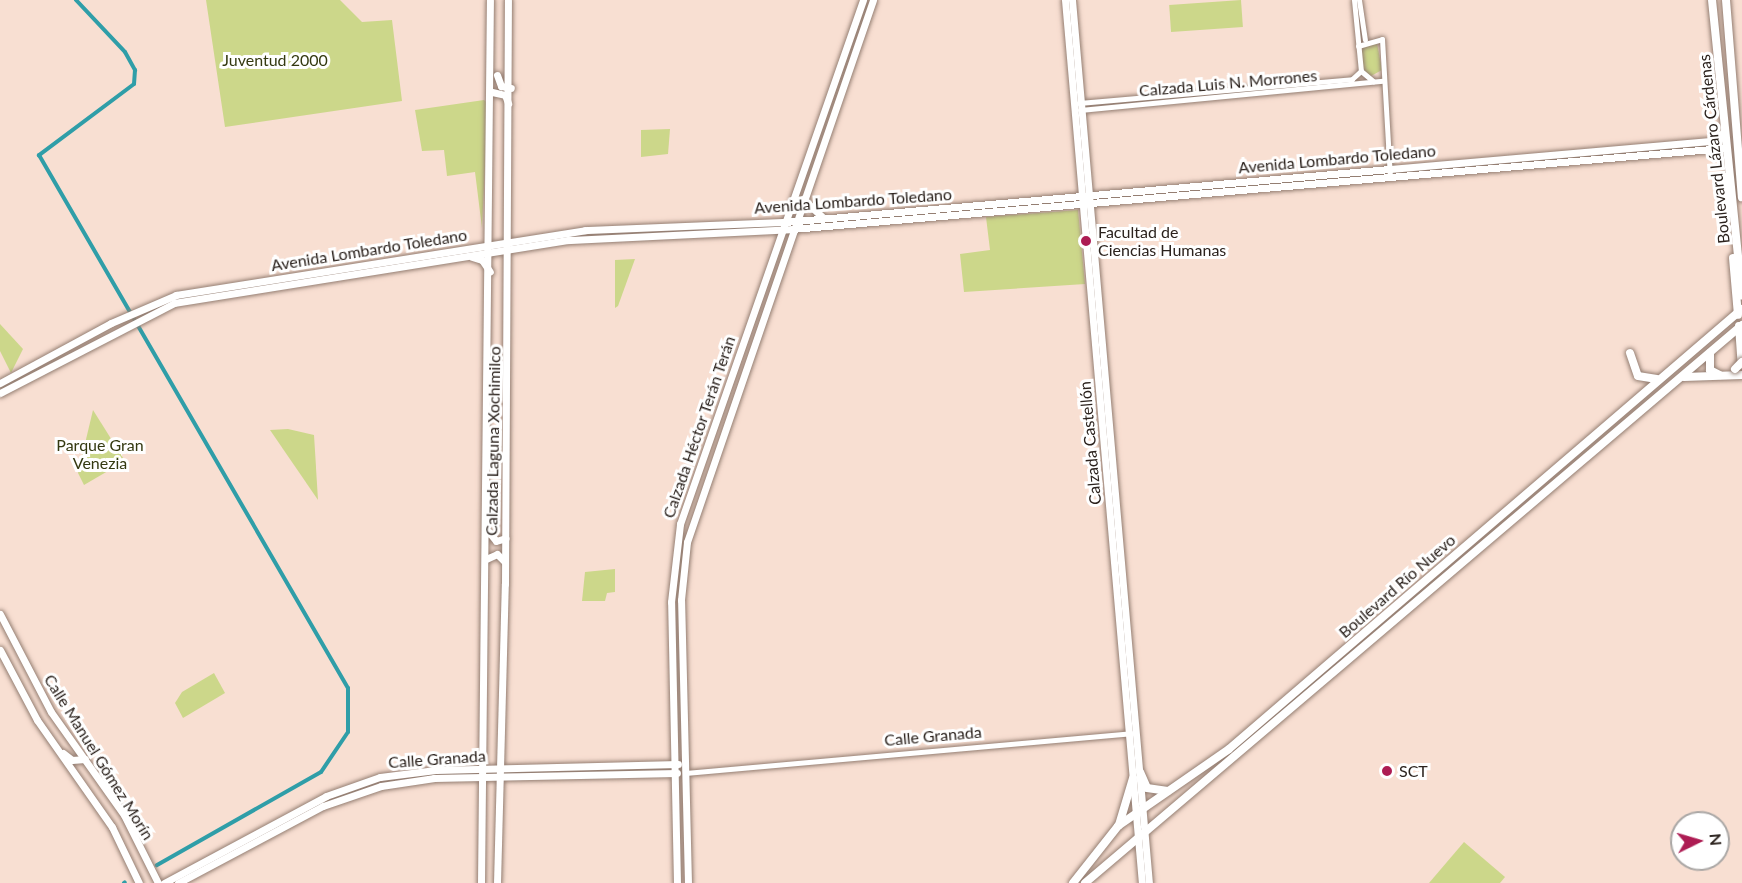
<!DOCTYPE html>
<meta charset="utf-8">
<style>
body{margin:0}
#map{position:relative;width:1742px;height:883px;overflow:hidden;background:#f8dfd2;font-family:Lato,sans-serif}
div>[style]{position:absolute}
.green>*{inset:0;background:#ccd78a;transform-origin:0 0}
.canal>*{height:4px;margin:-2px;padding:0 2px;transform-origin:2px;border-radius:2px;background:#2f9ea8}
.roads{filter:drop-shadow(0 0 2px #947e72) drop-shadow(0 0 2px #947e72)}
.minor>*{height:5px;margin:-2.5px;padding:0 2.5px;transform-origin:2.5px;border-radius:2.5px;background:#fff}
.major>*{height:7px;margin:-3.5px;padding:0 3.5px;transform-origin:3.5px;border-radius:3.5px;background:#fff}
.highway>*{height:8px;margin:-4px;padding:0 4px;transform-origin:4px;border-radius:4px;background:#fff}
.bridges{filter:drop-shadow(0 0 2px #947e72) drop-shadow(0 0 2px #947e72)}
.highway-bridge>*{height:8px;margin:-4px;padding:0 4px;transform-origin:4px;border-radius:4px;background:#fff}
.dots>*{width:16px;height:16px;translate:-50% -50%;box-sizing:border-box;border:3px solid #fff;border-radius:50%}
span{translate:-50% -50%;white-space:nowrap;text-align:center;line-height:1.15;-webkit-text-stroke:6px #fff;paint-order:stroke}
.park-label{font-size:16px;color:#343910}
.street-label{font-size:16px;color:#2b221d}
.poi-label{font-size:16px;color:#2b221d}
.left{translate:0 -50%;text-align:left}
.north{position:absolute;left:1670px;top:811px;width:60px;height:60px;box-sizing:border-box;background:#fff;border:2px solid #aaa7a5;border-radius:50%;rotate:85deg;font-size:16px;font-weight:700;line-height:24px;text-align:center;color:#2b221d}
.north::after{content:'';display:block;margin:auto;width:21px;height:27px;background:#ad1c53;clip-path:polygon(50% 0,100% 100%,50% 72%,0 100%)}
</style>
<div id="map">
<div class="green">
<i style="clip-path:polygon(206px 0,340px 0,362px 22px,392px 20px,402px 101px,225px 127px)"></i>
<i style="left:1241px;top:0;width:27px;height:72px;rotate:86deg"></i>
<i style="clip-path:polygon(1377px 43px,1382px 70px,1371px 76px,1364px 73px,1360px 47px)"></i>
<i style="clip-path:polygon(484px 100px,488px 104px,482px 228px,475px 172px,447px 176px,444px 150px,422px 151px,415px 110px)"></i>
<i style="clip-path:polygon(670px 129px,668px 154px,641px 157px,641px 130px)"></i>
<i style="clip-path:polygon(1078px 210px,1085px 284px,964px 292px,960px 254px,990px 250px,986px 217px)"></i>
<i style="clip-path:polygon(635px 259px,618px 306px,615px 308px,615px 260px)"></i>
<i style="clip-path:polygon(0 324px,23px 349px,11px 373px,0 351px)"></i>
<i style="clip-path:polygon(93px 410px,125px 461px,84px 485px,78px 473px)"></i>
<i style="clip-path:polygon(288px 429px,314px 435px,318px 500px,270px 430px)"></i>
<i style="clip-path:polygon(615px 569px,615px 592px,607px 593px,605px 601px,582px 601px,585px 572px)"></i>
<i style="clip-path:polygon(214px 673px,225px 693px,183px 718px,175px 703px,182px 692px)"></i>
<i style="clip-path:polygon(1464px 842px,1505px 877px,1500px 883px,1429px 883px)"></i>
</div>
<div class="canal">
<i style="left:76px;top:0;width:71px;rotate:46.7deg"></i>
<i style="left:125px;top:52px;width:21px;rotate:61deg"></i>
<i style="left:135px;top:70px;width:14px;rotate:94deg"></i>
<i style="left:134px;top:84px;width:119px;rotate:143.2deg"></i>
<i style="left:39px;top:155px;width:616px;rotate:59.9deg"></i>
<i style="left:348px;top:688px;width:44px;rotate:90deg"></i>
<i style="left:348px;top:732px;width:48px;rotate:124deg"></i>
<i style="left:321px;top:772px;width:189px;rotate:150.4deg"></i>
<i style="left:124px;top:883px;width:1px;rotate:-45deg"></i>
</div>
<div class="roads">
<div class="minor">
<i style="left:1354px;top:0;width:71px;rotate:84.4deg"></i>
<i style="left:1361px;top:71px;width:16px;rotate:40deg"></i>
<i style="left:1359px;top:0;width:40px;rotate:81.5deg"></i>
<i style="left:1358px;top:46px;width:25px;rotate:-16deg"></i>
<i style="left:1382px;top:39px;width:137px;rotate:86.7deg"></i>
<i style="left:1079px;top:103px;width:274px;rotate:-5deg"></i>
<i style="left:1352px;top:79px;width:12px;rotate:-42deg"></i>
<i style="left:1080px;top:110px;width:304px;rotate:-5.5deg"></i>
<i style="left:685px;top:773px;width:448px;rotate:-5.1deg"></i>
</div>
<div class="major">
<i style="left:1065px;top:0;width:886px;rotate:85.02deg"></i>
<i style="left:1072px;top:0;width:886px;rotate:85.02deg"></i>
<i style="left:497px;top:75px;width:12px;rotate:70deg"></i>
<i style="left:501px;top:86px;width:10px;rotate:11deg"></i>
<i style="left:492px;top:92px;width:13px;rotate:13deg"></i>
<i style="left:505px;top:95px;width:9px;rotate:69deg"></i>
<i style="left:803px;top:199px;width:26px;rotate:43deg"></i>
<i style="left:472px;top:257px;width:10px;rotate:17deg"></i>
<i style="left:482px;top:260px;width:14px;rotate:56deg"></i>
<i style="left:0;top:383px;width:126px;rotate:-28.4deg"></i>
<i style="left:111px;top:323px;width:71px;rotate:-23.3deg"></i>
<i style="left:176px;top:295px;width:414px;rotate:-9deg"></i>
<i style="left:585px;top:230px;width:200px;rotate:-2.3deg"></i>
<i style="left:785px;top:222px;width:607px;rotate:-5.01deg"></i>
<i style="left:1390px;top:169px;width:330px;rotate:-5deg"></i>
<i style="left:1719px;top:140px;width:11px;rotate:-63deg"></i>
<i style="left:0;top:393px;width:196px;rotate:-27.3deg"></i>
<i style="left:174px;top:303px;width:400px;rotate:-9.1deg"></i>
<i style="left:569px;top:240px;width:223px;rotate:-2.8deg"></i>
<i style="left:792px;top:229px;width:935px;rotate:-4.97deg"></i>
<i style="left:489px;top:532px;width:11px;rotate:52deg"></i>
<i style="left:496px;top:541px;width:10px;rotate:-17deg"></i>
<i style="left:486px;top:559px;width:12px;rotate:-24deg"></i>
<i style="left:497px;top:554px;width:11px;rotate:45deg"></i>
<i style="left:0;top:614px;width:110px;rotate:62.5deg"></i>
<i style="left:51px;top:712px;width:126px;rotate:54.7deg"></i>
<i style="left:124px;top:815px;width:76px;rotate:63.4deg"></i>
<i style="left:0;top:650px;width:79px;rotate:62.1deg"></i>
<i style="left:37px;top:720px;width:131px;rotate:55deg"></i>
<i style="left:112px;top:827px;width:62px;rotate:64.3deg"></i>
<i style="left:63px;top:753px;width:11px;rotate:38deg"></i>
<i style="left:72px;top:760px;width:13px;rotate:-4deg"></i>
<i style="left:164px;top:883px;width:184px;rotate:-28.2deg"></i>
<i style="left:326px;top:796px;width:57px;rotate:-19.4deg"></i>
<i style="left:380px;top:777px;width:56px;rotate:-7.1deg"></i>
<i style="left:436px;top:770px;width:242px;rotate:-1.4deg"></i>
<i style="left:178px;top:883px;width:164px;rotate:-28deg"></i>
<i style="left:323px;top:806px;width:61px;rotate:-19deg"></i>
<i style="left:381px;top:786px;width:54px;rotate:-8.6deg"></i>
<i style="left:434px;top:778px;width:243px;rotate:-1.2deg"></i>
<i style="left:481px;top:883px;width:883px;rotate:-89.42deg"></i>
<i style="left:497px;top:883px;width:299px;rotate:-88.5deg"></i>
<i style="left:505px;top:584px;width:584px;rotate:-89.71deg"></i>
<i style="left:677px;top:883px;width:281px;rotate:-91.2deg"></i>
<i style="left:671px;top:602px;width:79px;rotate:-83.4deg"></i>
<i style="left:680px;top:524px;width:555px;rotate:-70.75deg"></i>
<i style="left:688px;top:883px;width:283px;rotate:-91.4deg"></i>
<i style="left:681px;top:600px;width:58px;rotate:-84.1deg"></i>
<i style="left:687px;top:542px;width:573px;rotate:-71.06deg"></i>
</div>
<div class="highway">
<i style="left:1712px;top:0;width:297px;rotate:84.2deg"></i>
<i style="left:1726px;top:0;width:198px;rotate:85.4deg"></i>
<i style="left:1726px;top:177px;width:36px;rotate:85deg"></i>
<i style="left:1733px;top:258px;width:57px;rotate:85deg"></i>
<i style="left:1739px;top:326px;width:39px;rotate:86deg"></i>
<i style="left:1630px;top:353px;width:24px;rotate:71deg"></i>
<i style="left:1638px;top:376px;width:19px;rotate:9deg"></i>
<i style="left:1710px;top:353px;width:17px;rotate:90deg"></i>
<i style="left:1710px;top:370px;width:11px;rotate:27deg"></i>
<i style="left:1684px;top:377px;width:58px;rotate:-2deg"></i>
<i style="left:1140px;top:772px;width:17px;rotate:66deg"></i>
<i style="left:1147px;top:788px;width:21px;rotate:8deg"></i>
<i style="left:1119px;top:825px;width:49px;rotate:-73.4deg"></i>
<i style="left:1073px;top:883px;width:73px;rotate:-51.7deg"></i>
<i style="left:1118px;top:826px;width:135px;rotate:-34.7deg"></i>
<i style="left:1229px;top:749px;width:676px;rotate:-40.62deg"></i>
<i style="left:1085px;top:883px;width:862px;rotate:-40.34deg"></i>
</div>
</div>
<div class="bridges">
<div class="highway-bridge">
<i style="left:1735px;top:369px;width:10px;rotate:-45deg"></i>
</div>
</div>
<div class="dots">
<i style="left:1086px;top:241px;background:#ad1c53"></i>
<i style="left:1387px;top:771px;background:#ad1c53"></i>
</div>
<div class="park-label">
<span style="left:275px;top:60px">Juventud 2000</span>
<span style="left:100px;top:454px">Parque Gran<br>Venezia</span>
</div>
<div class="street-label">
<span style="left:1228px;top:83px;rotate:-5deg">Calzada Luis N. Morrones</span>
<span style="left:1714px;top:149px;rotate:-96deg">Boulevard Lázaro Cárdenas</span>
<span style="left:1337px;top:159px;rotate:-5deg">Avenida Lombardo Toledano</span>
<span style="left:853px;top:201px;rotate:-4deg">Avenida Lombardo Toledano</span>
<span style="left:369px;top:250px;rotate:-9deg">Avenida Lombardo Toledano</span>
<span style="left:699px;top:427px;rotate:-71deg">Calzada Héctor Terán Terán</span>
<span style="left:493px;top:441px;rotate:-89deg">Calzada Laguna Xochimilco</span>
<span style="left:1090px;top:443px;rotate:-95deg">Calzada Castellón</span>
<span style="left:1397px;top:586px;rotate:-41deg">Boulevard Río Nuevo</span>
<span style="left:933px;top:736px;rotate:-5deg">Calle Granada</span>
<span style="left:99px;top:757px;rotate:58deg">Calle Manuel Gómez Morín</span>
<span style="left:437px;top:759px;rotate:-4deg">Calle Granada</span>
</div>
<div class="poi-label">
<span class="left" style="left:1098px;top:241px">Facultad de<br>Ciencias Humanas</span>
<span class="left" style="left:1399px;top:771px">SCT</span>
</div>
<div class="north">N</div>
</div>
